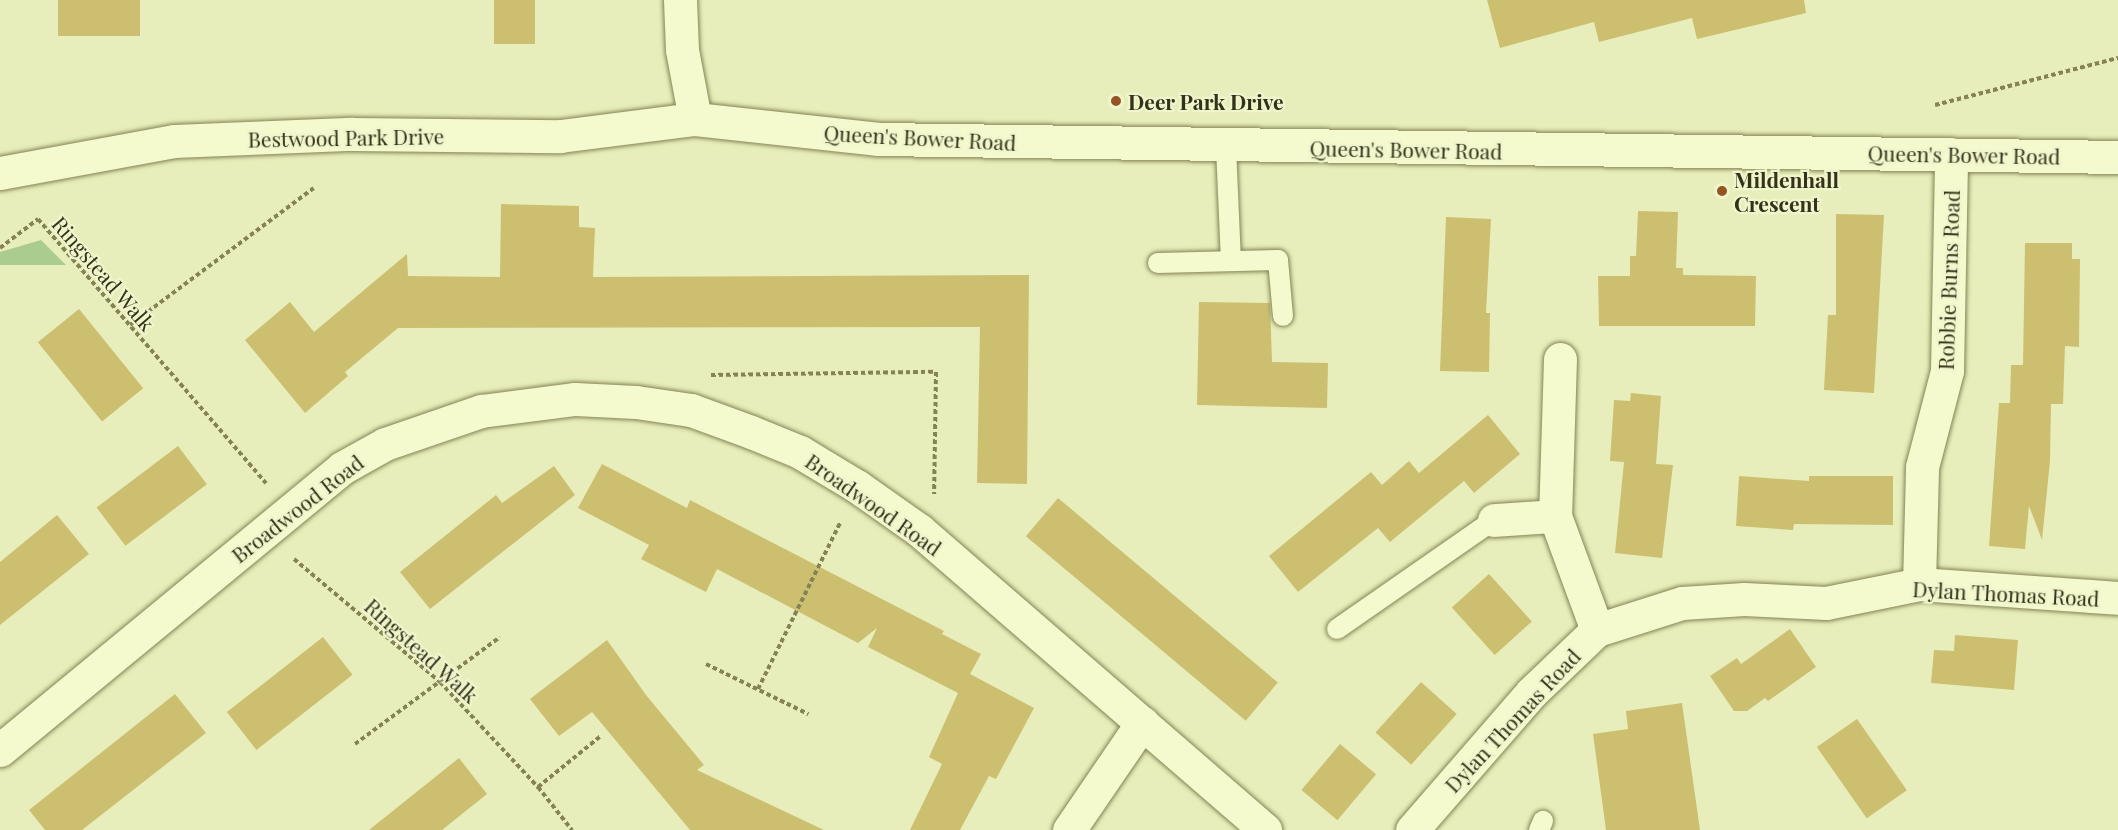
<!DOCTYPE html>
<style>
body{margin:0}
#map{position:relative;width:2118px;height:830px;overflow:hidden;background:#e7eebb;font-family:"Playfair Display",serif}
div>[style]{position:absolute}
.green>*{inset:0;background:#abcc8f}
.building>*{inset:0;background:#cdbf70;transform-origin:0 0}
.path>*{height:4px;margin-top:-2px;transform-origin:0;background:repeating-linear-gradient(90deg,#858355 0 4.5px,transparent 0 7.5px)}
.roads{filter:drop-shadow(0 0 2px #858355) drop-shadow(0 0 2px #858355)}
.lane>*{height:20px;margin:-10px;padding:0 10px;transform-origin:10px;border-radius:10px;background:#f4f9ce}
.street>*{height:33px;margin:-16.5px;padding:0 16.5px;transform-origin:16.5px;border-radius:16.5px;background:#f4f9ce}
.secondary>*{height:33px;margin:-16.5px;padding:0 16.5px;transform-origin:16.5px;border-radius:16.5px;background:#f4f9ce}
.dots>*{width:16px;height:16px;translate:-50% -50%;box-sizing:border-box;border:3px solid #f0f5cb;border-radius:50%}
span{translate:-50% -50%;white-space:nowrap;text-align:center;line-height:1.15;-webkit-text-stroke:4.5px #f0f5cb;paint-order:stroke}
.poi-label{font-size:21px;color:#34321a;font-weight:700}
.left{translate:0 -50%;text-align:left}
.street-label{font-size:21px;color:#34321a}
</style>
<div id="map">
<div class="green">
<i style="clip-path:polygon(41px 240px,66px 265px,0 265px,0 252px)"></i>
</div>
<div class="building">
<i style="left:58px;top:0;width:82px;height:36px"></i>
<i style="left:494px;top:0;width:41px;height:44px"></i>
<i style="clip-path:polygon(1487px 0,1804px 0,1806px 13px,1697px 39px,1692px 18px,1599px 42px,1594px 22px,1500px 48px)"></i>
<i style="clip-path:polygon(501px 204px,579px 206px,579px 227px,595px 228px,593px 277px,1029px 275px,1027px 484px,977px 483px,980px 327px,398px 328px,345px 372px,348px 376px,305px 413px,245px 340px,290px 302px,314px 332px,407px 254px,408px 276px,500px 277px)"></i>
<i style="clip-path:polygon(1638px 211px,1678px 212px,1676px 268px,1683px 268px,1683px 275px,1756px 276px,1755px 326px,1599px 326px,1598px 276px,1630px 276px,1630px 256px,1636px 256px)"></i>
<i style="clip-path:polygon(1836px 214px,1884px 215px,1874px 393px,1824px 390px,1828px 315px,1836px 315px)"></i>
<i style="clip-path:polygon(1446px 217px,1491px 219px,1486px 313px,1490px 313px,1489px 372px,1440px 371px)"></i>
<i style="clip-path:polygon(2025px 243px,2072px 243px,2072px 259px,2080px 259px,2079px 347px,2065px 346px,2063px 404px,2051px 404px,2050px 461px,2042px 540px,2029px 506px,2025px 549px,1989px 546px,1999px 403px,2010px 403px,2011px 365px,2023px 365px)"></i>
<i style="clip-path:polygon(1199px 302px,1270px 303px,1272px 362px,1328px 363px,1327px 408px,1197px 405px)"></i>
<i style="left:79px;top:309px;width:102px;height:53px;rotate:51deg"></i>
<i style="clip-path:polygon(1631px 393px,1661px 396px,1656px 464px,1673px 465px,1662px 558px,1615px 553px,1624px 462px,1610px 461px,1614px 400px,1630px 401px)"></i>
<i style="clip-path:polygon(1488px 415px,1520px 454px,1474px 493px,1464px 481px,1390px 542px,1378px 528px,1298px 592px,1269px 556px,1371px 472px,1382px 485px,1409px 461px,1419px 473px)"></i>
<i style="left:178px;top:446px;width:48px;height:102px;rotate:53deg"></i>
<i style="clip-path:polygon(602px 464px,687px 508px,690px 500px,944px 631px,942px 634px,981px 654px,970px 674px,1034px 708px,996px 779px,989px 776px,960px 830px,910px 830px,942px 764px,929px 757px,958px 693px,868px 647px,877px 628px,858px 643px,717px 569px,706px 592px,641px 559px,649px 545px,578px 508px)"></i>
<i style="clip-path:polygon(554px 466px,575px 495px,430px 609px,400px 572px,496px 495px,502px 503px)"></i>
<i style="clip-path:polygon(1739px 476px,1809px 481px,1809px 476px,1893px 476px,1893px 525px,1794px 524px,1793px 530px,1736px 526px)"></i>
<i style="left:1058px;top:498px;width:287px;height:50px;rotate:40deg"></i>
<i style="clip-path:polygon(57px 515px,89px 554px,0 625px,0 562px)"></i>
<i style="left:1489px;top:574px;width:64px;height:50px;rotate:48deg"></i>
<i style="clip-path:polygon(1790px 629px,1816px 667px,1768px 701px,1765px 698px,1747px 711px,1734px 711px,1710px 676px,1737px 658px,1741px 664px)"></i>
<i style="clip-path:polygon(1955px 635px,2018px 640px,2014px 690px,1931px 683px,1934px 650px,1954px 651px)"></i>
<i style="left:323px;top:637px;width:48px;height:122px;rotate:52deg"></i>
<i style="clip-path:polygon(607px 640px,646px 695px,704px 765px,697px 770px,824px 830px,690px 830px,592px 712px,559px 736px,530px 699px)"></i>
<i style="left:1421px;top:682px;width:48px;height:68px;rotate:42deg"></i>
<i style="clip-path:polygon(175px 694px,206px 733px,82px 830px,45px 830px,29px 810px)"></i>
<i style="clip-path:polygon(1682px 703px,1700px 830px,1606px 830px,1593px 734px,1628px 729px,1626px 711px)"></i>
<i style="left:1857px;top:719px;width:87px;height:49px;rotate:55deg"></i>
<i style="left:1340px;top:744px;width:47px;height:60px;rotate:40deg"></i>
<i style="clip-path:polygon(459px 758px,487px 794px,442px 830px,369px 830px)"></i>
</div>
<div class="path">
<i style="left:1935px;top:105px;width:189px;rotate:-14.4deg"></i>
<i style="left:0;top:248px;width:48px;rotate:-37.3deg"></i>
<i style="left:38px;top:219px;width:349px;rotate:49.2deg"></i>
<i style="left:130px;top:325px;width:229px;rotate:-36.7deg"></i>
<i style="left:711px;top:375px;width:225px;rotate:-0.8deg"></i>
<i style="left:936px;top:372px;width:122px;rotate:90.9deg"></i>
<i style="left:294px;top:559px;width:191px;rotate:40.1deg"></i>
<i style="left:440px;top:682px;width:144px;rotate:47deg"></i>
<i style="left:538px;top:787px;width:55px;rotate:51.7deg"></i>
<i style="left:706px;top:664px;width:114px;rotate:26.1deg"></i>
<i style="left:758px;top:689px;width:185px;rotate:-63.7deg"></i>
<i style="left:355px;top:744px;width:180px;rotate:-36.4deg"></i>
<i style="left:538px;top:787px;width:82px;rotate:-39.1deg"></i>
</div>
<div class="roads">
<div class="lane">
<i style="left:1226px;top:147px;width:114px;rotate:87.5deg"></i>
<i style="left:1158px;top:263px;width:120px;rotate:-1.4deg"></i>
<i style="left:1278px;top:260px;width:56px;rotate:84.9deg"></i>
<i style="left:1337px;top:629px;width:191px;rotate:-34.8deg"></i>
<i style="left:1539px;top:830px;width:10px;rotate:-66deg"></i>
</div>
<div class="street">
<i style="left:680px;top:0;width:50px;rotate:87.7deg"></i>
<i style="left:682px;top:50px;width:70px;rotate:79.3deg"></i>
<i style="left:1560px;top:359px;width:157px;rotate:91.8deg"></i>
<i style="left:1555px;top:516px;width:121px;rotate:69.8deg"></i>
<i style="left:1494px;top:520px;width:61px;rotate:-3.8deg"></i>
<i style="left:1919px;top:584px;width:117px;rotate:-88.5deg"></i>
<i style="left:1922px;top:467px;width:99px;rotate:-75.4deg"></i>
<i style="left:1947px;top:371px;width:217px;rotate:-88.9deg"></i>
<i style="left:0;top:750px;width:443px;rotate:-39.5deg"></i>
<i style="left:342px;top:468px;width:49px;rotate:-29.2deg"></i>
<i style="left:385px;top:444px;width:102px;rotate:-19deg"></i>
<i style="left:481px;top:411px;width:95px;rotate:-7.3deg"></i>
<i style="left:575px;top:399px;width:61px;rotate:2.8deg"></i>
<i style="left:636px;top:402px;width:56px;rotate:8.3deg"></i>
<i style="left:691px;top:410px;width:64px;rotate:20.1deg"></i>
<i style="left:751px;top:432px;width:53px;rotate:22.2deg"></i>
<i style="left:800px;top:452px;width:68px;rotate:31.1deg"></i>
<i style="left:858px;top:487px;width:75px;rotate:35.2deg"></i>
<i style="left:919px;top:530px;width:458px;rotate:40.9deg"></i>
<i style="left:1069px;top:830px;width:130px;rotate:-55.7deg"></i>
<i style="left:1412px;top:830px;width:181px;rotate:-49deg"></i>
<i style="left:1531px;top:693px;width:91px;rotate:-43.7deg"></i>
<i style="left:1597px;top:630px;width:89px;rotate:-17.6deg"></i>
<i style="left:1682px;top:603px;width:62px;rotate:-3.7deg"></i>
<i style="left:1744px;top:599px;width:82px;rotate:2.8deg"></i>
<i style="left:1826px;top:603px;width:95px;rotate:-11.5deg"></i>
<i style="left:1919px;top:584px;width:199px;rotate:4deg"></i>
</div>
<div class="secondary">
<i style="left:0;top:173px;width:177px;rotate:-10.4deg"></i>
<i style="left:174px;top:141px;width:178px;rotate:-2.3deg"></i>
<i style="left:352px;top:134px;width:208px;rotate:0.6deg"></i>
<i style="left:560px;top:136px;width:136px;rotate:-7.2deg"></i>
<i style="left:695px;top:119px;width:185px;rotate:6.2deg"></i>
<i style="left:879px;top:139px;width:1239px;rotate:0.83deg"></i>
</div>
</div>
<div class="dots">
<i style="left:1116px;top:101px;background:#955424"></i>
<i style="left:1722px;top:191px;background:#955424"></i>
</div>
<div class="poi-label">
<span class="left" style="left:1128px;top:101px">Deer Park Drive</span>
<span class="left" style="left:1734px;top:191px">Mildenhall<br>Crescent</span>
</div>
<div class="street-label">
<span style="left:346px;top:137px;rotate:-1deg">Bestwood Park Drive</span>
<span style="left:920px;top:137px;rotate:3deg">Queen's Bower Road</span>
<span style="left:1406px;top:149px;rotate:1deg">Queen's Bower Road</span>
<span style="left:1964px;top:154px;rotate:1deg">Queen's Bower Road</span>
<span style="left:104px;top:273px;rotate:49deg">Ringstead Walk</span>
<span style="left:1948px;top:280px;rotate:-88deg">Robbie Burns Road</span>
<span style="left:874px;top:504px;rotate:35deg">Broadwood Road</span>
<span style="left:297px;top:508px;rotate:-38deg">Broadwood Road</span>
<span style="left:2006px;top:593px;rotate:3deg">Dylan Thomas Road</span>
<span style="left:422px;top:650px;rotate:42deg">Ringstead Walk</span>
<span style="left:1512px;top:720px;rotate:-47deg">Dylan Thomas Road</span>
</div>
</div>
